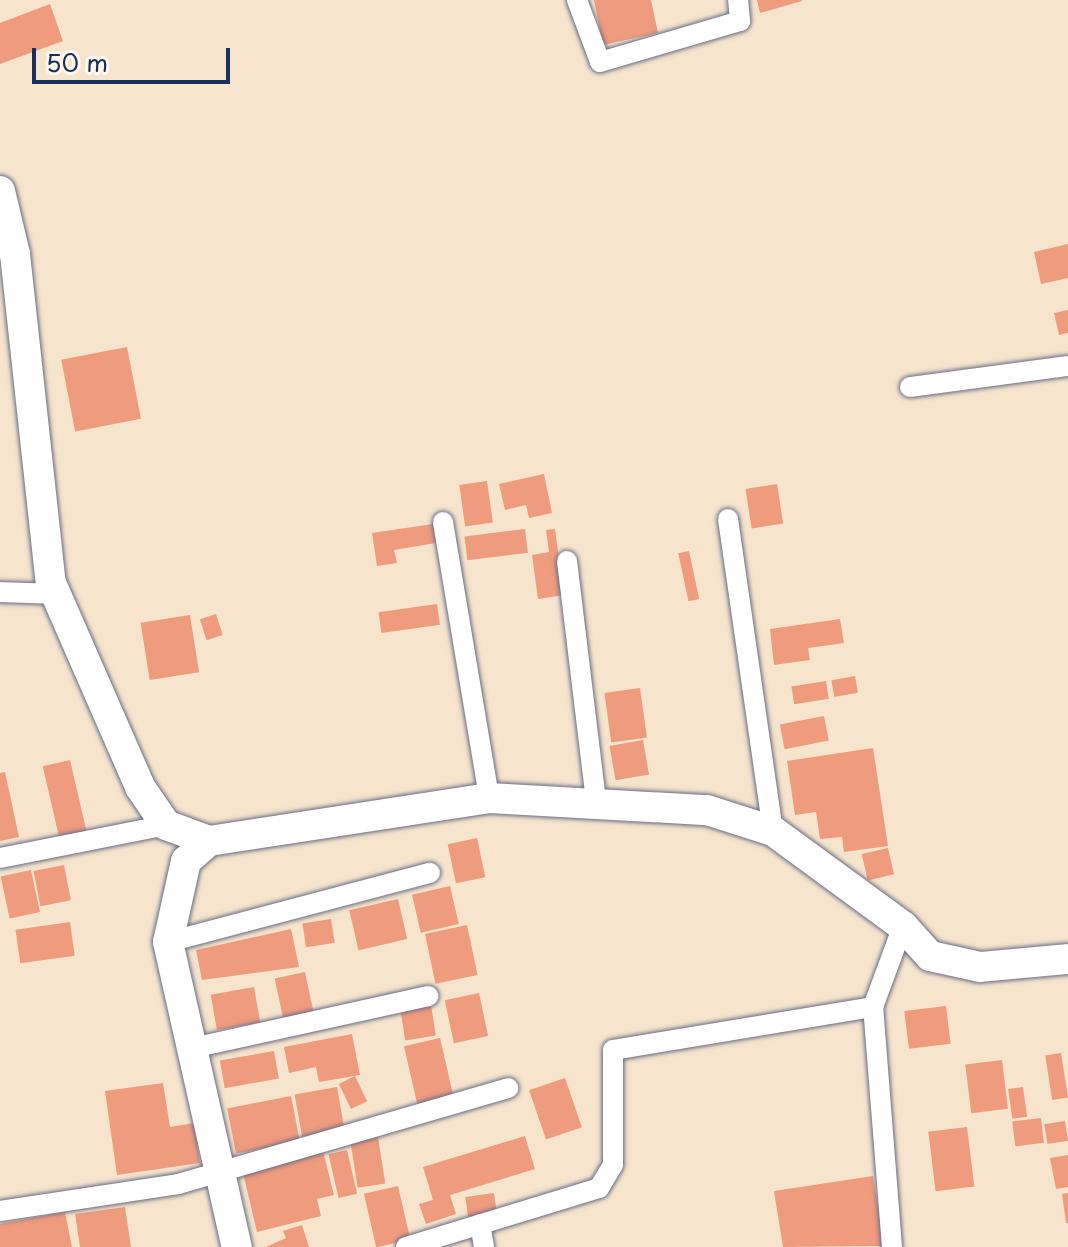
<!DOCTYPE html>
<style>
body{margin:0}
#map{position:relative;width:1068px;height:1247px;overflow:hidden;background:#f6e4cd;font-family:"Playpen Sans",sans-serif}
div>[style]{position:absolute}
.building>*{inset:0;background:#ef9b7e;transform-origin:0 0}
.roads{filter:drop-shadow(0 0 2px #686e85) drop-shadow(0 0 2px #686e85)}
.street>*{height:20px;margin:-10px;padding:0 10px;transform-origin:10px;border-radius:10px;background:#fff}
.secondary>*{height:30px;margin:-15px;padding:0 15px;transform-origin:15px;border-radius:15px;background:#fff}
span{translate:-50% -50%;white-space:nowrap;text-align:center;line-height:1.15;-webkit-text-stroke:6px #fbf7ec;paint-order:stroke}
.scale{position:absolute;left:32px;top:48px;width:198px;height:36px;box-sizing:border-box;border:4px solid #1b2f5e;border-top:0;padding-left:10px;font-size:24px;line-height:28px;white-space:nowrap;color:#1b2f5e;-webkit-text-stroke:6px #fbf7ec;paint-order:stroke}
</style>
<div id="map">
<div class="building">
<i style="clip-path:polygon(594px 0,651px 0,658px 33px,603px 45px)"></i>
<i style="clip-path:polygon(757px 0,802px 0,802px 1px,760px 13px)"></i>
<i style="clip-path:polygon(50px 4px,63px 41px,0 64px,0 23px)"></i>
<i style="clip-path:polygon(1068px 244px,1068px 278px,1041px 284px,1034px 252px)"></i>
<i style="clip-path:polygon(1068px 310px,1068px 333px,1059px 335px,1054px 313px)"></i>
<i style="left:127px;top:347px;width:73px;height:67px;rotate:79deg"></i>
<i style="clip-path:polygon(544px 474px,552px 513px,529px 518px,526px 505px,505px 510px,499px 484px)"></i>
<i style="left:487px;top:481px;width:42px;height:28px;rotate:82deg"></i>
<i style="left:777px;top:484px;width:40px;height:32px;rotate:81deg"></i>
<i style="clip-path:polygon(433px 524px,436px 543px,394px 550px,397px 563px,377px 566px,372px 533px)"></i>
<i style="left:525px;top:529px;width:24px;height:61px;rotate:83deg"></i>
<i style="clip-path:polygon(555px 529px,564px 595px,538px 599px,532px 555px,549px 552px,546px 530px)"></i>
<i style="left:689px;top:551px;width:49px;height:11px;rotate:78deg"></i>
<i style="left:437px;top:604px;width:21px;height:59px;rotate:82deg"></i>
<i style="left:216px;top:614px;width:22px;height:17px;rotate:72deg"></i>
<i style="left:190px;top:615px;width:58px;height:50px;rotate:81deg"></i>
<i style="clip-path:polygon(840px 619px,844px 643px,808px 648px,810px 660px,774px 665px,770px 629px)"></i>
<i style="left:855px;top:676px;width:17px;height:24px;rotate:80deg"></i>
<i style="left:826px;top:681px;width:18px;height:35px;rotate:81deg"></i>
<i style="left:640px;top:688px;width:50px;height:36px;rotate:82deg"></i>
<i style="left:824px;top:716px;width:25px;height:45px;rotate:79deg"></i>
<i style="left:643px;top:740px;width:35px;height:34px;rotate:80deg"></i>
<i style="clip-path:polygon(873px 748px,888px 846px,844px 852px,842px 837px,820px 839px,816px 812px,795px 815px,787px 761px)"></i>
<i style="left:70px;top:760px;width:78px;height:28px;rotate:77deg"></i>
<i style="clip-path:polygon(5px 772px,19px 837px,0 841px,0 773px)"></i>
<i style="left:477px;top:838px;width:40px;height:30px;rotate:78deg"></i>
<i style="left:888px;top:848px;width:27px;height:27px;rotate:77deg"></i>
<i style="left:64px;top:865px;width:36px;height:31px;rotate:79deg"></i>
<i style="left:31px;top:870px;width:43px;height:31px;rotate:78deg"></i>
<i style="left:450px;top:886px;width:39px;height:39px;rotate:77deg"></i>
<i style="left:398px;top:899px;width:41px;height:50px;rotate:77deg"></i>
<i style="left:331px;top:919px;width:24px;height:29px;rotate:81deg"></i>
<i style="left:70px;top:922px;width:34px;height:55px;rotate:82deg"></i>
<i style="left:467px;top:925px;width:51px;height:43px;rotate:78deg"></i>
<i style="clip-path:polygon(291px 929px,299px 967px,202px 980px,196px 950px)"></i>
<i style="left:305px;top:972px;width:50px;height:31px;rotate:78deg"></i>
<i style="left:254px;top:987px;width:36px;height:44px;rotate:80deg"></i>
<i style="left:479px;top:993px;width:44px;height:35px;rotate:78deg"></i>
<i style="left:431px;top:1005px;width:31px;height:31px;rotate:81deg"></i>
<i style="left:946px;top:1006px;width:38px;height:42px;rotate:83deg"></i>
<i style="clip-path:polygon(352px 1034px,360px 1075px,319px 1082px,316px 1067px,289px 1073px,284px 1047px)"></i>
<i style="left:440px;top:1038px;width:59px;height:37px;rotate:77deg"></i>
<i style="left:274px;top:1051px;width:28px;height:55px;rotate:80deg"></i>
<i style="left:1061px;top:1053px;width:45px;height:16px;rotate:81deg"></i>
<i style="left:1002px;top:1060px;width:49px;height:37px;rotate:83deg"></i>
<i style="left:355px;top:1076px;width:28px;height:18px;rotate:64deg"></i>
<i style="left:565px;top:1078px;width:52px;height:38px;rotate:71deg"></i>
<i style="clip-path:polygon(163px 1083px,170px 1127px,194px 1123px,200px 1163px,117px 1175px,105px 1091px)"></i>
<i style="left:337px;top:1087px;width:45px;height:43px;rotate:80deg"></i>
<i style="left:1023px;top:1087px;width:30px;height:15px;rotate:82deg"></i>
<i style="left:291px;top:1096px;width:46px;height:65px;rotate:79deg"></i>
<i style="left:1041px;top:1118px;width:25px;height:29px;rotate:83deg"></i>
<i style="left:1065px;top:1121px;width:20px;height:21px;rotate:81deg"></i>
<i style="left:967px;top:1127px;width:60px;height:39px;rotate:83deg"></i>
<i style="clip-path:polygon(525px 1136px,535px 1169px,450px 1195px,456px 1214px,426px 1224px,419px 1204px,433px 1200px,423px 1167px)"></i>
<i style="left:378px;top:1137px;width:47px;height:28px;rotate:81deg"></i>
<i style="left:347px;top:1150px;width:45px;height:19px;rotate:77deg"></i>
<i style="clip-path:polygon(323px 1151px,334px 1195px,317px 1199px,321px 1216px,257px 1232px,243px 1173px)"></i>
<i style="clip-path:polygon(1068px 1155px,1068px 1187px,1056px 1189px,1050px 1158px)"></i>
<i style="clip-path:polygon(873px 1176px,884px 1246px,783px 1247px,774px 1191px)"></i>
<i style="left:398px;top:1186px;width:55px;height:35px;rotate:77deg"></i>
<i style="left:494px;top:1193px;width:21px;height:29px;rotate:82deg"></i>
<i style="clip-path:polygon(1068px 1193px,1068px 1223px,1066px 1223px,1062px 1194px)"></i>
<i style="clip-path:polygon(125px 1207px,131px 1247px,80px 1247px,75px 1214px)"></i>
<i style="clip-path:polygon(65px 1212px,72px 1247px,0 1247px,0 1224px)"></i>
<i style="clip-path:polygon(302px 1225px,309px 1247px,266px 1247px,286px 1238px,283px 1231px)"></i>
</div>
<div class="roads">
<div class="street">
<i style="left:577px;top:0;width:66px;rotate:69.6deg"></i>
<i style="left:600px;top:62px;width:146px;rotate:-16.3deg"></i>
<i style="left:740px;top:21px;width:21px;rotate:-95deg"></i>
<i style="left:910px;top:387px;width:159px;rotate:-7.6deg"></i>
<i style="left:728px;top:519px;width:315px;rotate:81.8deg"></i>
<i style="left:443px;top:522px;width:280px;rotate:80.5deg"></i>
<i style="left:567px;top:561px;width:242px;rotate:83.1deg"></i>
<i style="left:0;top:592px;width:56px;rotate:2deg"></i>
<i style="left:0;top:858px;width:169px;rotate:-11.2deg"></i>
<i style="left:168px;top:942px;width:271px;rotate:-14.8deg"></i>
<i style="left:192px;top:1048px;width:242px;rotate:-12.4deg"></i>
<i style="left:0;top:1211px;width:180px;rotate:-8.6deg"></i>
<i style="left:178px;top:1184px;width:344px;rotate:-16.2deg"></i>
<i style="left:480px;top:1224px;width:23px;rotate:80deg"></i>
<i style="left:406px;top:1247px;width:202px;rotate:-17deg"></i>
<i style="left:599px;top:1188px;width:27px;rotate:-59deg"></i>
<i style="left:613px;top:1165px;width:115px;rotate:-90deg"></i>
<i style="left:613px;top:1050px;width:264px;rotate:-9.4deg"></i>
<i style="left:892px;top:1247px;width:241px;rotate:-94.5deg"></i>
<i style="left:873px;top:1007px;width:86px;rotate:-69.7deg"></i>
</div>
<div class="secondary">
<i style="left:0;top:191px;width:65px;rotate:76.6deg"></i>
<i style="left:15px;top:254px;width:331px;rotate:83.8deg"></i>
<i style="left:51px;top:583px;width:223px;rotate:66.4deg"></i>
<i style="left:140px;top:787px;width:46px;rotate:55.6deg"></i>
<i style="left:166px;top:825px;width:46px;rotate:20.4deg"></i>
<i style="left:209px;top:841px;width:283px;rotate:-8.7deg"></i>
<i style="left:489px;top:798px;width:218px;rotate:3.2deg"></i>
<i style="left:707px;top:810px;width:69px;rotate:17.7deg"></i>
<i style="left:773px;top:831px;width:161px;rotate:36.2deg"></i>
<i style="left:903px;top:926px;width:40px;rotate:48deg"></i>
<i style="left:930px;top:956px;width:51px;rotate:12.4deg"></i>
<i style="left:980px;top:967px;width:88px;rotate:-5.2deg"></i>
<i style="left:209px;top:841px;width:30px;rotate:139deg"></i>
<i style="left:186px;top:861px;width:83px;rotate:102.5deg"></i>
<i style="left:168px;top:942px;width:313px;rotate:77.3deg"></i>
</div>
</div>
<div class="scale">50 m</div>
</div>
